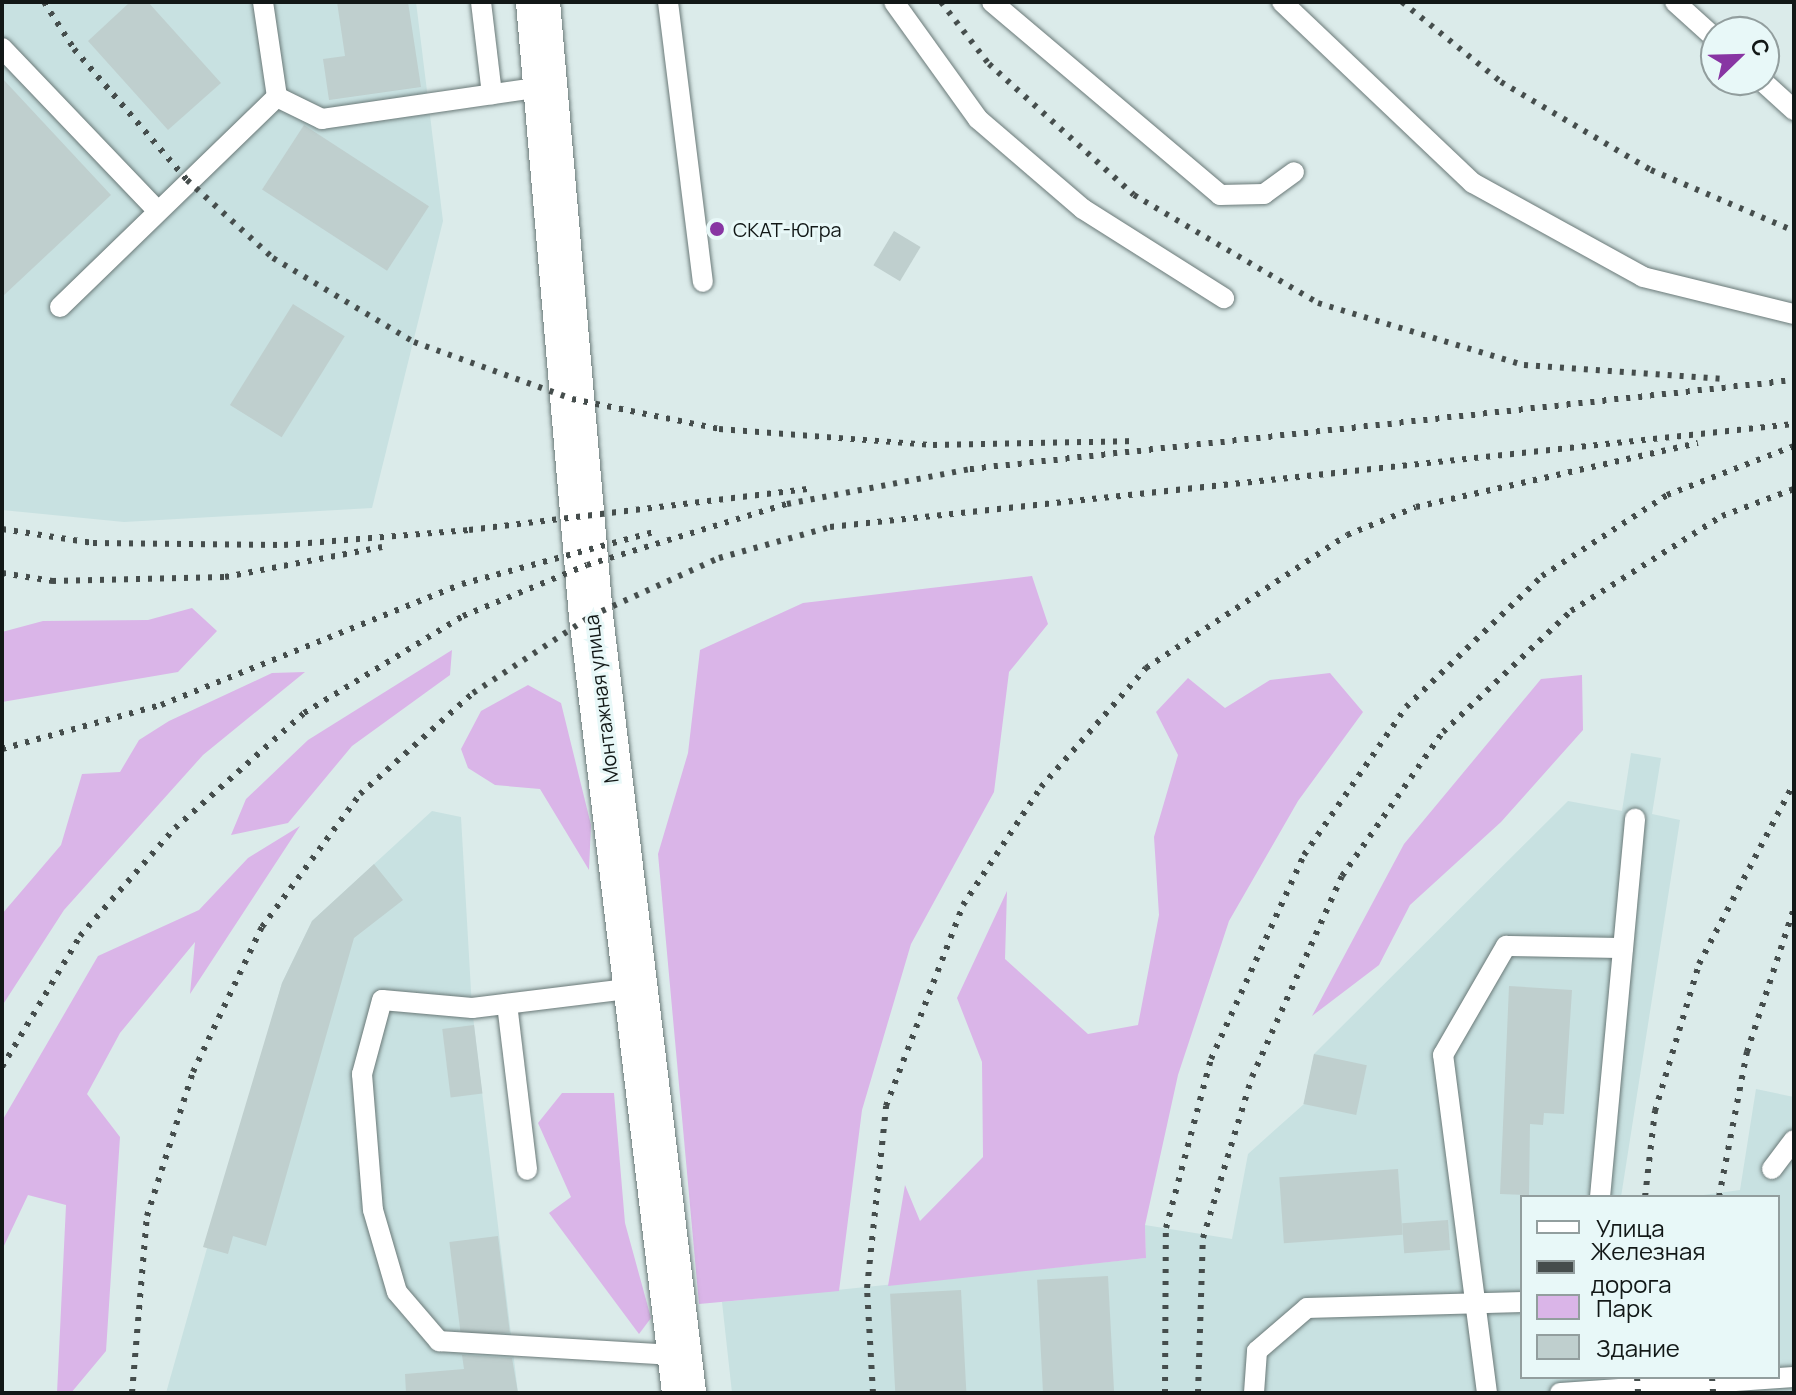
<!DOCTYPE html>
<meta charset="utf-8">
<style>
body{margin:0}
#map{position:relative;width:1796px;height:1395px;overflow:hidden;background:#dbebea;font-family:Manrope,sans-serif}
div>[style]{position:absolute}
.built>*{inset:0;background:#c8e1e1}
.green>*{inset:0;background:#dab5e8}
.building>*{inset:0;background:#bfcfce;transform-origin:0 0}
.roads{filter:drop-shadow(0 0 2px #6a7978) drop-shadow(0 0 2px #6a7978)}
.lane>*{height:20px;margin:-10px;padding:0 10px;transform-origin:10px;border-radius:10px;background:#fff}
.secondary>*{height:44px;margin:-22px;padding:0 22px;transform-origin:22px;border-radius:22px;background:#fff}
.rail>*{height:6px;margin-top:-3px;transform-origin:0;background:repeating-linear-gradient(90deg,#454d4c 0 4px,transparent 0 12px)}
.dots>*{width:22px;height:22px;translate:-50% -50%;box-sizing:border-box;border:4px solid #e8f8f8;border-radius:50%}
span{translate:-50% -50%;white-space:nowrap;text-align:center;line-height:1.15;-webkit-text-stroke:6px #e8f8f8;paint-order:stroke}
.poi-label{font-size:20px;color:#121817}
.left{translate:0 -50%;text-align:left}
.street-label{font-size:20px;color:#121817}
.frame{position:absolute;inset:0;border:4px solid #121817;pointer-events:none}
.legend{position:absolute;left:1520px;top:1195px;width:260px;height:184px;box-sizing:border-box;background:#e8f8f8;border:2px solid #929e9e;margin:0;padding:10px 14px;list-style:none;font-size:24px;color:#121817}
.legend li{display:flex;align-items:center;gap:16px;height:40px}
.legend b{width:40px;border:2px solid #929e9e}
.north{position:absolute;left:1700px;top:16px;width:80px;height:80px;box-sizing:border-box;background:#e8f8f8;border:2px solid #929e9e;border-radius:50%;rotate:67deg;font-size:22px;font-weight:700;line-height:32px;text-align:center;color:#121817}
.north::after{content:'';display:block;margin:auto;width:28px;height:36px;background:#8835a3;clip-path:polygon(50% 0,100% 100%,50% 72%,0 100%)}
</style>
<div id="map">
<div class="built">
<i style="clip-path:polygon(2px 2px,416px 2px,443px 221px,372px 508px,124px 522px,2px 510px)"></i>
<i style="clip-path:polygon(1631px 753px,1661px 758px,1652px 814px,1680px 820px,1621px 1197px,1522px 1197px,1522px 1377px,1778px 1377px,1778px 1197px,1689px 1197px,1740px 1190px,1756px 1089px,1794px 1097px,1794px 1393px,732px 1393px,722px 1302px,1146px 1258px,1145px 1225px,1232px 1239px,1248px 1154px,1304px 1104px,1314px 1054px,1568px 801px,1622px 811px)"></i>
<i style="clip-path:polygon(432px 811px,461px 817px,472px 1008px,518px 1393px,166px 1393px,282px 983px,312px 921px)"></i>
</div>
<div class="green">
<i style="clip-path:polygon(1032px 576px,1048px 624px,1009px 672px,994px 792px,911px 944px,862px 1110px,839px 1291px,699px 1304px,658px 854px,688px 753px,700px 650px,803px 603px)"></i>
<i style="clip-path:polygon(192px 608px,217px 631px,178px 672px,2px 702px,2px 632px,43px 621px,148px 620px)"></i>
<i style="clip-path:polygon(452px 650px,450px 675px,352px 746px,288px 823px,231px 835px,246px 799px,308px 740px)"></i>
<i style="clip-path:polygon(305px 672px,203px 755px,64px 910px,2px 1006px,2px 914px,61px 845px,82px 774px,120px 772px,139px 740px,169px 721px,272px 673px)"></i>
<i style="clip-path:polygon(1330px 673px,1363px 712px,1298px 801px,1229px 921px,1178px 1075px,1145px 1225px,1146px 1258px,888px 1286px,905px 1185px,920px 1221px,983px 1157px,982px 1062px,957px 998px,1007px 891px,1005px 959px,1088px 1034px,1138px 1025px,1159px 915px,1154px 837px,1178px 755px,1156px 712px,1188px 678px,1225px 708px,1270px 680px)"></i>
<i style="clip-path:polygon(1582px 675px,1583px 730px,1501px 822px,1410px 905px,1379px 965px,1312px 1016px,1404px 844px,1541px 679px)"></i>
<i style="clip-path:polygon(528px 685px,561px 703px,591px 825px,589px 870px,540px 789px,495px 785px,468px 768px,461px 749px,481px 711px)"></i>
<i style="clip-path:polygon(300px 826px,190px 994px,195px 942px,120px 1033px,87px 1094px,120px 1137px,106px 1351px,71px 1393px,57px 1393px,66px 1205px,28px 1195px,2px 1250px,2px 1121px,98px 956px,199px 910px,248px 858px)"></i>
<i style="clip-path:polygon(562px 1093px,614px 1093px,625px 1223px,651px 1318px,639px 1334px,549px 1213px,571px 1197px,538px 1123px)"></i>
</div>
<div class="building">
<i style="clip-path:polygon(130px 2px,148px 2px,221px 83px,168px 130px,88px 41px)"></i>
<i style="clip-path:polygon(337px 2px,408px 2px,421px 87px,329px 100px,323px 59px,345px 56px)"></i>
<i style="clip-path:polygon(2px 78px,111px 195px,2px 297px)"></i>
<i style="left:304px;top:125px;width:149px;height:77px;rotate:33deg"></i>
<i style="left:894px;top:231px;width:31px;height:40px;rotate:31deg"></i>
<i style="left:293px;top:304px;width:61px;height:119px;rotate:32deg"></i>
<i style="clip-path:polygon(374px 864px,403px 900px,354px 938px,266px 1246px,233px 1236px,228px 1254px,203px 1247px,282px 983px,312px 921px)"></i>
<i style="clip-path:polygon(1509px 986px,1572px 990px,1564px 1114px,1544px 1113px,1543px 1125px,1530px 1124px,1529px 1195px,1500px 1194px)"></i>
<i style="left:474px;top:1025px;width:69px;height:32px;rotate:83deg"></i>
<i style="left:1314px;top:1054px;width:54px;height:51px;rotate:12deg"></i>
<i style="left:1398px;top:1169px;width:66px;height:119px;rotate:86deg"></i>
<i style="left:1448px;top:1220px;width:30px;height:46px;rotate:86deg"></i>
<i style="left:498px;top:1236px;width:97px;height:49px;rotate:83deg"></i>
<i style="left:1108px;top:1276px;width:117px;height:71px;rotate:87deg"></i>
<i style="left:961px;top:1290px;width:103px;height:71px;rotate:87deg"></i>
<i style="clip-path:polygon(462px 1355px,512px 1358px,518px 1393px,406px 1393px,405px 1374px,464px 1369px)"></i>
</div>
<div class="roads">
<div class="lane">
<i style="left:263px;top:2px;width:96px;rotate:81.6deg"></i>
<i style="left:481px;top:2px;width:93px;rotate:83.2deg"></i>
<i style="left:668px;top:2px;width:282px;rotate:82.9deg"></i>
<i style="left:894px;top:2px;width:144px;rotate:54.3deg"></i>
<i style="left:978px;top:119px;width:138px;rotate:40.6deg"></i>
<i style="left:1083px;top:209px;width:167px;rotate:32.3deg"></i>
<i style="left:992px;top:2px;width:299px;rotate:40.2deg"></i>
<i style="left:1220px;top:195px;width:44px;rotate:-1.3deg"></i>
<i style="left:1264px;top:194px;width:37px;rotate:-36deg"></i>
<i style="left:1282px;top:2px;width:263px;rotate:43.5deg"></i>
<i style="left:1473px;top:183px;width:194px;rotate:28.9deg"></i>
<i style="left:1643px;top:277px;width:155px;rotate:13.8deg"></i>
<i style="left:1675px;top:2px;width:55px;rotate:42.1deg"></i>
<i style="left:2px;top:48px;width:224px;rotate:46.3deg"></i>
<i style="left:1761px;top:80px;width:45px;rotate:42.3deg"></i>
<i style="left:277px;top:97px;width:50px;rotate:26.1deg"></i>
<i style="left:322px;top:119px;width:227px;rotate:-8.3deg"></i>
<i style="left:60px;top:307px;width:302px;rotate:-44.1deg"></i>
<i style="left:635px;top:988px;width:164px;rotate:173deg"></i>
<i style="left:472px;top:1008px;width:90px;rotate:-174.9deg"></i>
<i style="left:382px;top:1000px;width:77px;rotate:105.1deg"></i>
<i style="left:362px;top:1074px;width:136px;rotate:85.4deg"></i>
<i style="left:373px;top:1210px;width:85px;rotate:73.7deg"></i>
<i style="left:397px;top:1292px;width:65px;rotate:49.4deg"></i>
<i style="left:439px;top:1341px;width:238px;rotate:3.4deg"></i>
<i style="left:507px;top:1004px;width:167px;rotate:83.1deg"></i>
<i style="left:1772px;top:1169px;width:36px;rotate:-53deg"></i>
<i style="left:1600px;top:1197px;width:380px;rotate:-84.7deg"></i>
<i style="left:1254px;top:1393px;width:42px;rotate:-85.9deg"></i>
<i style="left:1257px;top:1351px;width:66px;rotate:-40.7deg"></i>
<i style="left:1307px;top:1308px;width:215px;rotate:-1.6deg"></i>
<i style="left:1487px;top:1393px;width:341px;rotate:-97.4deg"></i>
<i style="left:1443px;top:1055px;width:126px;rotate:-60deg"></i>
<i style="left:1506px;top:946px;width:117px;rotate:1deg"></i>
<i style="left:1560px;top:1393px;width:235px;rotate:-3.9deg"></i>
</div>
<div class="secondary">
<i style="left:538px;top:2px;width:616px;rotate:85.07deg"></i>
<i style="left:591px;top:616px;width:783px;rotate:83.17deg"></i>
</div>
</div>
<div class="rail">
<i style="left:44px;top:2px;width:56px;rotate:57.4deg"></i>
<i style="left:74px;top:49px;width:173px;rotate:49.2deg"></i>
<i style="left:187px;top:180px;width:116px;rotate:42.2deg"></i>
<i style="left:273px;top:258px;width:164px;rotate:30.8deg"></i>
<i style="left:414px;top:342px;width:168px;rotate:19.8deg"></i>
<i style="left:572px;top:399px;width:150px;rotate:11.5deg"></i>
<i style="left:719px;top:429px;width:215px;rotate:4.3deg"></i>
<i style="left:933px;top:445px;width:203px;rotate:-1.1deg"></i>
<i style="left:941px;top:2px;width:78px;rotate:52.3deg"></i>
<i style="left:989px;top:64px;width:195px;rotate:42.1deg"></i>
<i style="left:1134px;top:195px;width:213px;rotate:30.4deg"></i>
<i style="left:1318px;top:303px;width:215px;rotate:16.8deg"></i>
<i style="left:1524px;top:365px;width:201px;rotate:4deg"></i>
<i style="left:1402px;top:2px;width:127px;rotate:38.9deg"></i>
<i style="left:1501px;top:82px;width:174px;rotate:30.4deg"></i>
<i style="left:1651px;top:170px;width:155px;rotate:23.1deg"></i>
<i style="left:2px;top:529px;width:92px;rotate:8.7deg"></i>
<i style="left:93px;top:543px;width:191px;rotate:0.6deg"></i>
<i style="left:284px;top:545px;width:186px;rotate:-4.6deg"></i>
<i style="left:469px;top:530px;width:343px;rotate:-6.9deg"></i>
<i style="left:2px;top:573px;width:51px;rotate:9.1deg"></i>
<i style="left:52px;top:581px;width:173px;rotate:-1.3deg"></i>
<i style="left:225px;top:577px;width:160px;rotate:-10.8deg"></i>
<i style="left:2px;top:749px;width:165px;rotate:-15.5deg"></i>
<i style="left:161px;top:705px;width:324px;rotate:-21.9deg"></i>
<i style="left:462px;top:584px;width:199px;rotate:-15.2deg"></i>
<i style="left:2px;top:1067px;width:152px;rotate:-59.2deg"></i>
<i style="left:80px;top:936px;width:144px;rotate:-48.7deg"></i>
<i style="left:175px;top:828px;width:173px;rotate:-41.7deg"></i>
<i style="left:304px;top:713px;width:186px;rotate:-31.4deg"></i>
<i style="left:463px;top:616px;width:134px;rotate:-22.4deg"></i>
<i style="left:587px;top:565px;width:209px;rotate:-17deg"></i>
<i style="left:787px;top:504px;width:186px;rotate:-10.8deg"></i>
<i style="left:970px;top:469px;width:829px;rotate:-6.16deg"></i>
<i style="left:1645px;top:1197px;width:87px;rotate:-83.4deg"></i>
<i style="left:1655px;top:1111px;width:153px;rotate:-73.3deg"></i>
<i style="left:1699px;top:964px;width:204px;rotate:-62.3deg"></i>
<i style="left:1719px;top:1197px;width:148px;rotate:-79.1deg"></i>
<i style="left:1747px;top:1052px;width:151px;rotate:-71.9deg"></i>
<i style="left:1637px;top:1377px;width:16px;rotate:86deg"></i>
<i style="left:1712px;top:1377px;width:16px;rotate:86deg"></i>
<i style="left:132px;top:1393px;width:178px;rotate:-85.2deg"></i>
<i style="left:147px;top:1216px;width:151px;rotate:-72.3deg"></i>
<i style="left:193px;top:1072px;width:161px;rotate:-64.6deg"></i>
<i style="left:262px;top:927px;width:165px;rotate:-53.6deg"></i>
<i style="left:360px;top:794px;width:152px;rotate:-41.8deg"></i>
<i style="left:473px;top:693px;width:141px;rotate:-33.1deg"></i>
<i style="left:591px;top:616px;width:141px;rotate:-24.4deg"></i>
<i style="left:719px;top:558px;width:115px;rotate:-15.6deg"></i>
<i style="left:830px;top:527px;width:969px;rotate:-6.1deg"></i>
<i style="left:873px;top:1393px;width:105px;rotate:-93.3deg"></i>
<i style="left:867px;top:1288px;width:183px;rotate:-84deg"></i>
<i style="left:886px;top:1106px;width:215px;rotate:-69deg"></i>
<i style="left:963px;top:905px;width:141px;rotate:-56.5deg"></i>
<i style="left:1041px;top:787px;width:159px;rotate:-48.6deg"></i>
<i style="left:1146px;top:668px;width:241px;rotate:-33.5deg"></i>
<i style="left:1347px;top:535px;width:74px;rotate:-22.1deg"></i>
<i style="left:1416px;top:507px;width:289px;rotate:-12.8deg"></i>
<i style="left:1165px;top:1393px;width:165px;rotate:-89.7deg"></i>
<i style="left:1166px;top:1228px;width:175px;rotate:-75.1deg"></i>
<i style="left:1211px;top:1059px;width:224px;rotate:-65.5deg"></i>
<i style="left:1304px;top:855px;width:180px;rotate:-55.4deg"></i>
<i style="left:1406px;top:707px;width:189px;rotate:-43.9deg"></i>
<i style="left:1542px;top:576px;width:149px;rotate:-32.9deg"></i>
<i style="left:1667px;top:495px;width:136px;rotate:-21.1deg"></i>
<i style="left:1198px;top:1393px;width:155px;rotate:-88.2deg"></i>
<i style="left:1203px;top:1238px;width:168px;rotate:-73.1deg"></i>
<i style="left:1252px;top:1077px;width:220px;rotate:-65.9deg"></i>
<i style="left:1342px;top:876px;width:176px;rotate:-55deg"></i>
<i style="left:1443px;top:732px;width:176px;rotate:-43.4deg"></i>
<i style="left:1571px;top:611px;width:178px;rotate:-32.2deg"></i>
<i style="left:1722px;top:516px;width:77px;rotate:-20.6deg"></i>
</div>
<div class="dots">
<i style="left:717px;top:229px;background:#8835a3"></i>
</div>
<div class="poi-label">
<span class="left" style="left:733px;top:229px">СКАТ-Югра</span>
</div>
<div class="street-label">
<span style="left:601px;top:699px;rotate:-97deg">Монтажная улица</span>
</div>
<div class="frame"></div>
<ul class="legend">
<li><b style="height:10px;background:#fff"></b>Улица</li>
<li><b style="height:10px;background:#454d4c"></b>Железная дорога</li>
<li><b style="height:22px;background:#dab5e8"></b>Парк</li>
<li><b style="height:22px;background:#bfcfce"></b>Здание</li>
</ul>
<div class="north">С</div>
</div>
